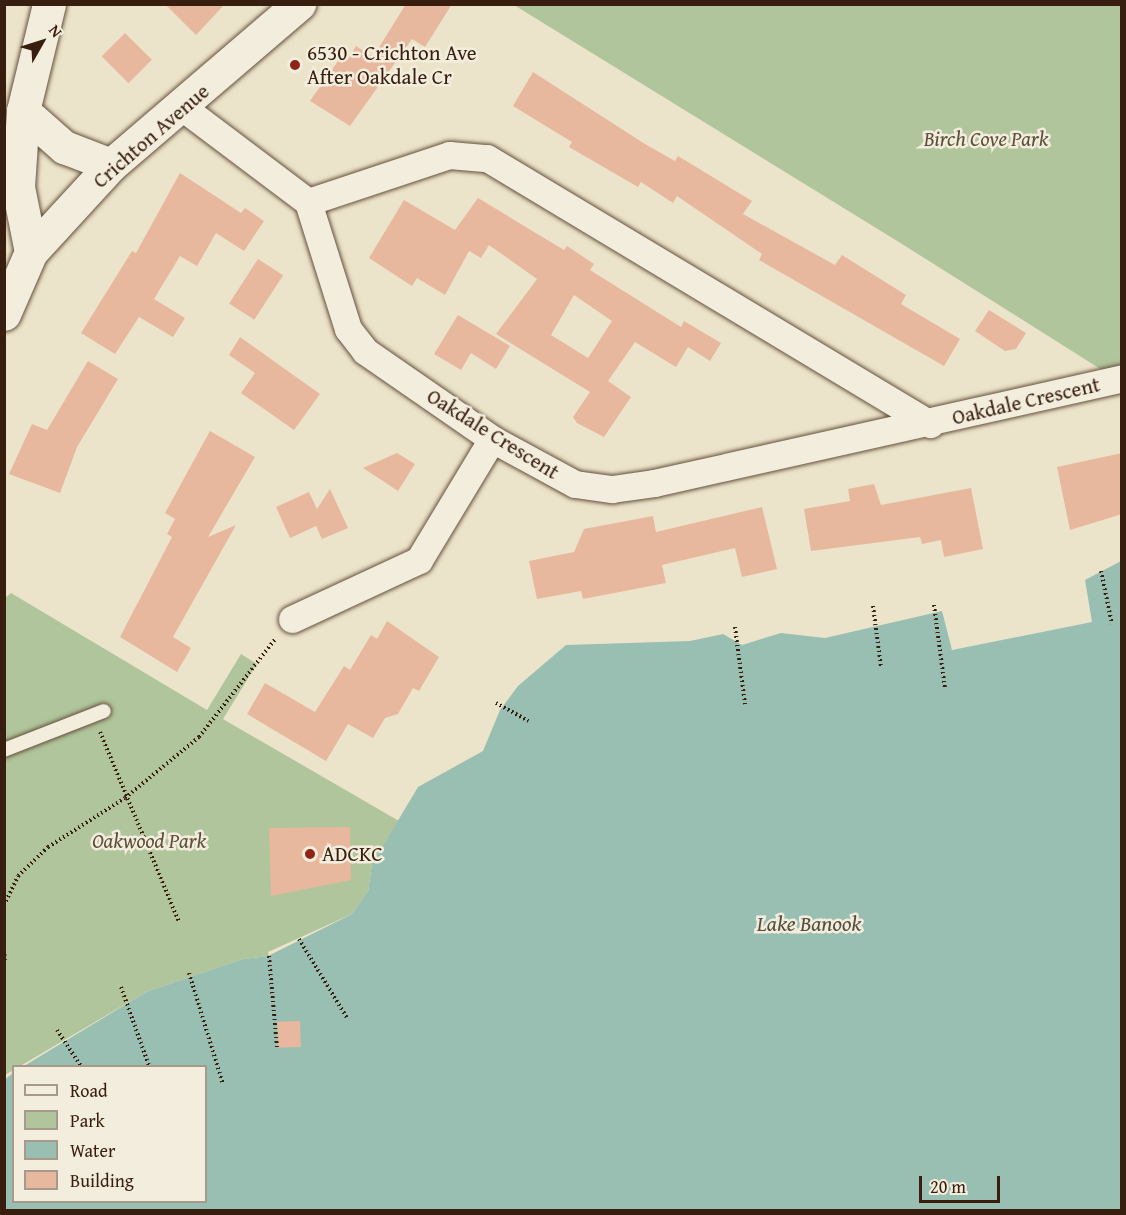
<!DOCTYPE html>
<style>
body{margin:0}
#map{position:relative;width:1126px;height:1215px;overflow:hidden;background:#ece4ca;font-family:"Gentium Book Plus",serif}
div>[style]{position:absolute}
.green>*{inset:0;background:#b1c59c}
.water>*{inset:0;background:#99bfb3}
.building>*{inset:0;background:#e7b89d;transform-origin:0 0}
.path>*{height:4px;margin-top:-2px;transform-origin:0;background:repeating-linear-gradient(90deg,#381e0e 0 1.5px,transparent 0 4.5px)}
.roads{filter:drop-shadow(0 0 2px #65503d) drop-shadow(0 0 2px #65503d)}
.service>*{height:14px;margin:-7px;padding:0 7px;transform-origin:7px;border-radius:7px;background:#f3eddd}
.minor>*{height:27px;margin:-13.5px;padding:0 13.5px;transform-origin:13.5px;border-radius:13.5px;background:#f3eddd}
.tertiary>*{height:33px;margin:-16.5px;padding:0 16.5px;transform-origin:16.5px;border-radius:16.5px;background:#f3eddd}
.dots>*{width:16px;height:16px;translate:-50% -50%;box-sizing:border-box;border:3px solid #f3eddd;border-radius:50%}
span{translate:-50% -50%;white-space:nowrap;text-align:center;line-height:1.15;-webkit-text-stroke:5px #f3eddd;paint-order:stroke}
.poi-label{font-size:21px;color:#381e0e}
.left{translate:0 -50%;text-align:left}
.street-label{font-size:21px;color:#381e0e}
.park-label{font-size:21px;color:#5c5039;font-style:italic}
.water-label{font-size:22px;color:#554e40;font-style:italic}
.frame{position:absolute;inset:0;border:6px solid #381e0e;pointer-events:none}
.legend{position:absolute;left:12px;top:1065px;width:195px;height:138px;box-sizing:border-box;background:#f3eddd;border:2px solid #a89a8a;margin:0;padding:8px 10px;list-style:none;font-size:18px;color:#381e0e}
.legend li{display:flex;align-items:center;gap:12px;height:30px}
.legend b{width:30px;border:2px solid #a89a8a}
.north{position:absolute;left:12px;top:12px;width:60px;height:60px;-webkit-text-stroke:4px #f3eddd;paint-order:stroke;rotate:51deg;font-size:16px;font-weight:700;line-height:24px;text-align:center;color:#381e0e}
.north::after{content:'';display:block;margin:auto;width:21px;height:27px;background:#381e0e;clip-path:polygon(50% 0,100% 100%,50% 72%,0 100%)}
.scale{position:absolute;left:919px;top:1176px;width:81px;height:27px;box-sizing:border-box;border:3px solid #381e0e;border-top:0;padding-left:8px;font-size:18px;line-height:21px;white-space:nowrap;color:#381e0e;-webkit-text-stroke:4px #f3eddd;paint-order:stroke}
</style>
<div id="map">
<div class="green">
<i style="clip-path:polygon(514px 5px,1121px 5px,1121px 382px,902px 244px)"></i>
<i style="clip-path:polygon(11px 593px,207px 710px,241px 654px,257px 664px,223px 719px,399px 821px,372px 864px,368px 891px,352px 914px,268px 952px,269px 956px,243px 959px,146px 992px,5px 1075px,5px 598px)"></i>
</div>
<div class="water">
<i style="clip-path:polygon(1121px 561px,1121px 1210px,5px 1210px,4px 1080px,13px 1073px,14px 1202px,206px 1202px,206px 1066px,24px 1066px,146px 992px,243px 959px,268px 956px,352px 914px,368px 891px,372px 864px,418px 787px,483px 751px,500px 710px,518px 686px,566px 645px,690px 641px,723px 634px,742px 645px,781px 633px,825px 638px,942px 611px,952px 650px,1092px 622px,1085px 580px)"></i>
</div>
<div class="building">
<i style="clip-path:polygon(165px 4px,225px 4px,196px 35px)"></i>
<i style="clip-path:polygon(406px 4px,452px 4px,425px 47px,412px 39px,350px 126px,310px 101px,343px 54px,349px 58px,356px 46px,373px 57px)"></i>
<i style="left:125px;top:33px;width:38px;height:33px;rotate:45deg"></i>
<i style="clip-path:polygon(533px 72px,645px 144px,675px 161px,678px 156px,752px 201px,743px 214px,835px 265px,842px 255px,906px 295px,901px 304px,960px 339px,944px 366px,759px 260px,762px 254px,677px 196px,673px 203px,641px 182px,638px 187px,569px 147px,572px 142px,513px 106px)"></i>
<i style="clip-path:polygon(180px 173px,241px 213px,245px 208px,264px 221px,244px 251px,216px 233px,197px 266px,180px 256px,154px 299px,185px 318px,173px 337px,139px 317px,115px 354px,81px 333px,132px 251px,136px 253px)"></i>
<i style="clip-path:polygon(evenodd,478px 198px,564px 250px,567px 246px,594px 264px,590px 270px,681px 327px,684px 321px,721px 343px,710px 361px,688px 347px,676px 367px,635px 342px,608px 381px,631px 397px,604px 437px,577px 423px,573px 417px,590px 392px,496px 334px,537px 279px,489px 245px,481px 258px,469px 251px,445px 295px,417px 278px,412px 286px,369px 258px,404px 200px,455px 230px,478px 198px,574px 295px,612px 321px,588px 358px,551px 335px,574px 295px)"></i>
<i style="left:258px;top:259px;width:30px;height:53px;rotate:33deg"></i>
<i style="clip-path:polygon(989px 310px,1026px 333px,1016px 349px,1005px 351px,975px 331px)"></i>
<i style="clip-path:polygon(458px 315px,510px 346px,496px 369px,471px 353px,461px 370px,434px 354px)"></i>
<i style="clip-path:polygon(240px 337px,320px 394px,294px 430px,241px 393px,255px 373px,229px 355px)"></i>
<i style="clip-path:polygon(88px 361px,118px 379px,77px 447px,60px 493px,9px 474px,32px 424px,47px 430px)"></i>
<i style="clip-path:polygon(210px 431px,255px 457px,208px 537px,236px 525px,173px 637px,191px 648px,177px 672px,120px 637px,172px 537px,167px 534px,175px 519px,165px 513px)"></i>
<i style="clip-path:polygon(397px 453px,415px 464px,398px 491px,363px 468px)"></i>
<i style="clip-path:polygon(1122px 453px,1122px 514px,1070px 530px,1057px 467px)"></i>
<i style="clip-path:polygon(874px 484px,881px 505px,971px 488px,983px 549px,944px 557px,941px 540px,922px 544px,920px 537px,811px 551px,804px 509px,850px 501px,848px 489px)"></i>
<i style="clip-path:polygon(330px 489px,348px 528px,322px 539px,316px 526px,290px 538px,276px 507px,309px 492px,317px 509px)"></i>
<i style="clip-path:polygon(762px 507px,777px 569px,742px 577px,735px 548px,662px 565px,666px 583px,583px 599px,581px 591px,537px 599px,529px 561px,574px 552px,584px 529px,653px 516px,656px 532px)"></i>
<i style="clip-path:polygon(387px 621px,439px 657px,419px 691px,413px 688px,398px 714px,385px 718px,373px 738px,348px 724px,326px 761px,247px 714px,265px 683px,315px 712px,344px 666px,350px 670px,371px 635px,377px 639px)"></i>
<i style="clip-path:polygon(350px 827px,351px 880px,271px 896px,269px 828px)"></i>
<i style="left:300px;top:1021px;width:26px;height:23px;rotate:88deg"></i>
</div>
<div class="path">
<i style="left:1101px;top:571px;width:54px;rotate:78.3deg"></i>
<i style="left:934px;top:605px;width:85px;rotate:82.5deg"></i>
<i style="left:873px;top:606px;width:62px;rotate:82.5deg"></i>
<i style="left:735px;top:627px;width:78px;rotate:82.6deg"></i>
<i style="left:496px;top:703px;width:37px;rotate:29deg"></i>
<i style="left:100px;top:732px;width:206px;rotate:67.4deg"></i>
<i style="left:4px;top:905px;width:32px;rotate:-64deg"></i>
<i style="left:18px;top:876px;width:42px;rotate:-44deg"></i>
<i style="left:48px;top:847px;width:91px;rotate:-32.5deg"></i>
<i style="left:125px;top:798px;width:96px;rotate:-39.5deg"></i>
<i style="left:199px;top:737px;width:125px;rotate:-52.1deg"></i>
<i style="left:299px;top:939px;width:92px;rotate:58.7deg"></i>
<i style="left:4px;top:950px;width:12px;rotate:85deg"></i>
<i style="left:269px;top:956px;width:92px;rotate:85deg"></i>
<i style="left:189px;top:973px;width:116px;rotate:73deg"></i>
<i style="left:121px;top:987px;width:84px;rotate:70.5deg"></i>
<i style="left:57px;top:1030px;width:43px;rotate:56.3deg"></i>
</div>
<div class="roads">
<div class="service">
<i style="left:4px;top:750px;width:107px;rotate:-21.3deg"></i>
</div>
<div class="minor">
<i style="left:182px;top:107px;width:158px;rotate:37deg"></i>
<i style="left:308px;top:202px;width:133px;rotate:72.5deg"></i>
<i style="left:348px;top:329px;width:28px;rotate:52deg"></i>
<i style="left:365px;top:351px;width:155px;rotate:34.7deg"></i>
<i style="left:492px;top:439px;width:94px;rotate:28.5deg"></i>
<i style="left:575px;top:484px;width:37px;rotate:8deg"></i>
<i style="left:612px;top:489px;width:42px;rotate:-8.1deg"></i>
<i style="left:654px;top:483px;width:480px;rotate:-12.6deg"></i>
<i style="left:308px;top:202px;width:149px;rotate:-18.4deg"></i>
<i style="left:449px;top:155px;width:38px;rotate:5deg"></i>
<i style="left:487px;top:158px;width:517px;rotate:30.98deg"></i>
<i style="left:292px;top:619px;width:140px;rotate:-24.9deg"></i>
<i style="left:419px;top:560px;width:141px;rotate:-58.9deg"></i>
</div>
<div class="tertiary">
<i style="left:23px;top:111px;width:55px;rotate:41.3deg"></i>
<i style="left:64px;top:147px;width:50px;rotate:21deg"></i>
<i style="left:31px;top:252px;width:66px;rotate:-101.3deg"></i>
<i style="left:18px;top:187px;width:76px;rotate:-86.2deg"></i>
<i style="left:23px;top:111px;width:110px;rotate:-76.3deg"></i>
<i style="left:4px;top:314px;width:68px;rotate:-66.5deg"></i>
<i style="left:31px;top:252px;width:118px;rotate:-47.4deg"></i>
<i style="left:111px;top:165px;width:248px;rotate:-40.6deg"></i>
</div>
</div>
<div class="dots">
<i style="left:295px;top:65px;background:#8f2418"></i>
<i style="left:310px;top:854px;background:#8f2418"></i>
</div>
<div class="poi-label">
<span class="left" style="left:307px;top:65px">6530 - Crichton Ave<br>After Oakdale Cr</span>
<span class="left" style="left:322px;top:854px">ADCKC</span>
</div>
<div class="street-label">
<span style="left:151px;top:136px;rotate:-41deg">Crichton Avenue</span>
<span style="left:1026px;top:401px;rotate:-13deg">Oakdale Crescent</span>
<span style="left:493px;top:434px;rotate:32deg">Oakdale Crescent</span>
</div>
<div class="park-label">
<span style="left:986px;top:139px">Birch Cove Park</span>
<span style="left:149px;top:841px">Oakwood Park</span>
</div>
<div class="water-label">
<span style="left:809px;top:924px">Lake Banook</span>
</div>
<div class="frame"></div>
<ul class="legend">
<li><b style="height:8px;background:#f3eddd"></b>Road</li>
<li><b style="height:16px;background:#b1c59c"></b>Park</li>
<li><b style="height:16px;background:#99bfb3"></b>Water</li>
<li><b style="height:16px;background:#e7b89d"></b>Building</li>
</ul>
<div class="north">N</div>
<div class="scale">20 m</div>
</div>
